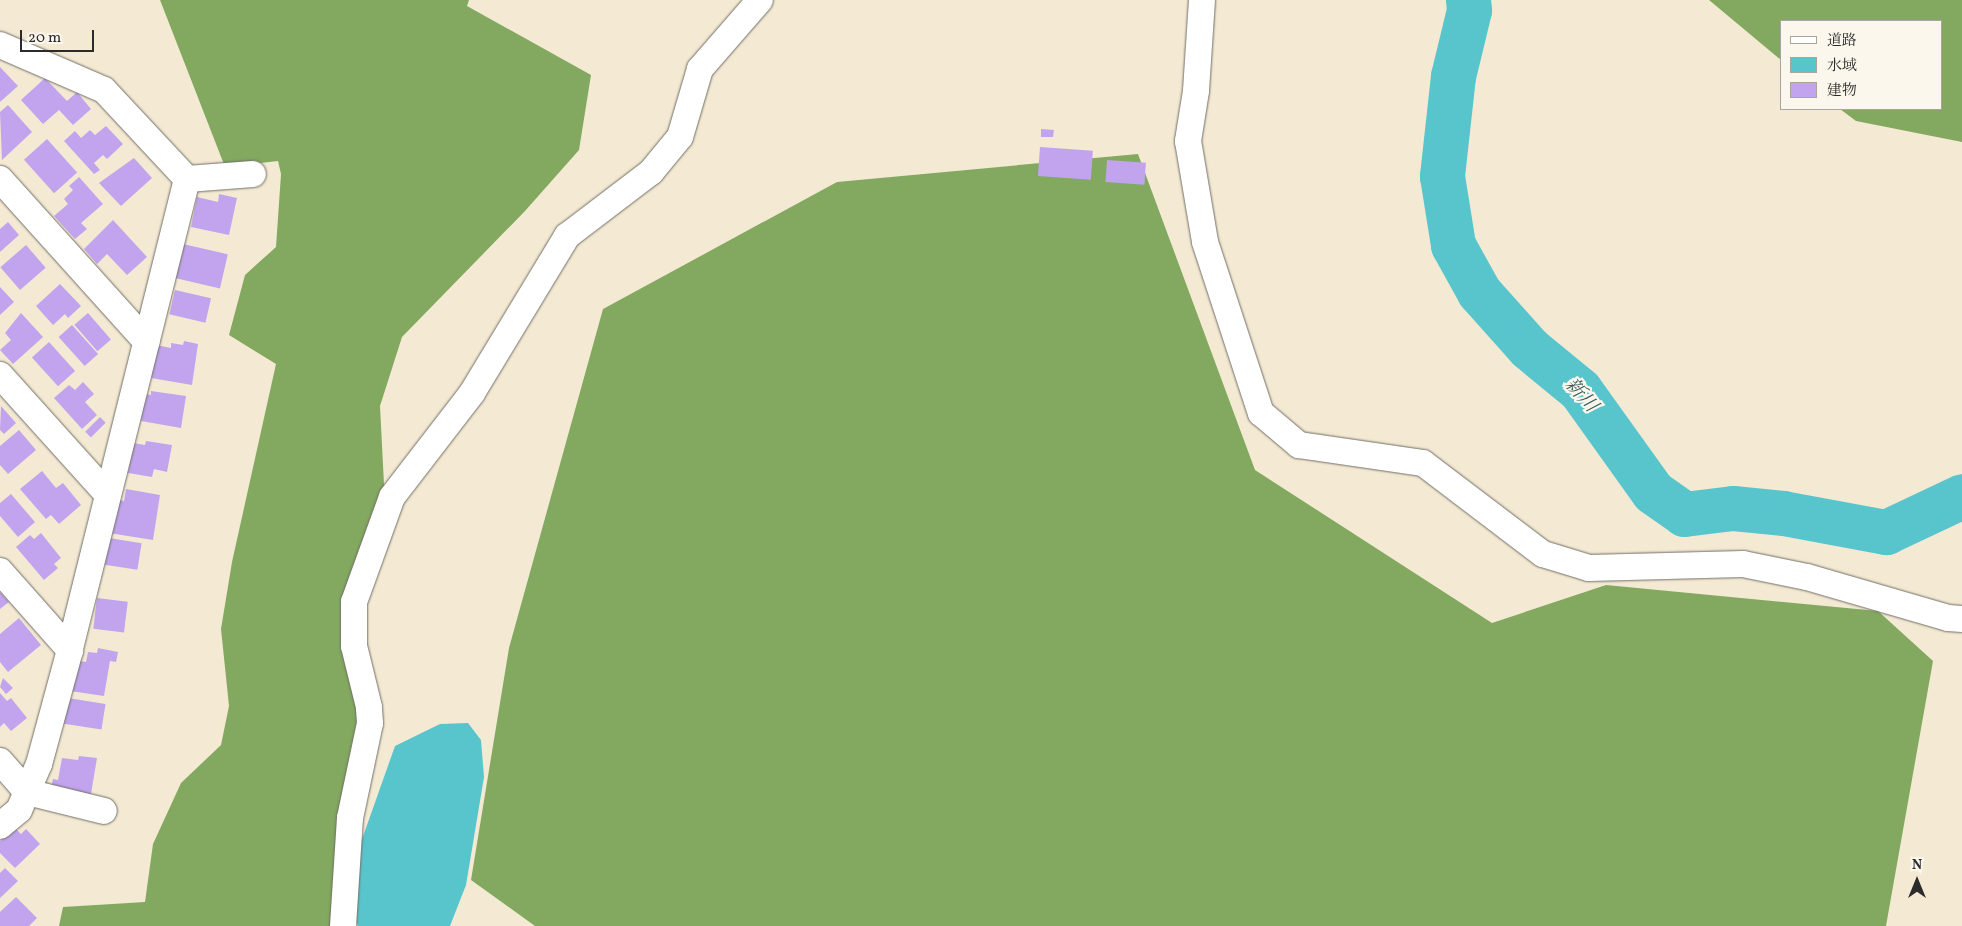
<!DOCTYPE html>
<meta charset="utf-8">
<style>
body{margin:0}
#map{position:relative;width:1962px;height:926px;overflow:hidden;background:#f4ead4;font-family:Vollkorn,"Noto Serif JP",serif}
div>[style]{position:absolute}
.forest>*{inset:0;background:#82a95f}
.water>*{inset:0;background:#58c5cd}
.river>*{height:45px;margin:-22.5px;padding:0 22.5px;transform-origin:22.5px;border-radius:22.5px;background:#58c5cd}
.building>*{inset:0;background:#c1a4ed;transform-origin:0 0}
.roads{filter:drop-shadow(0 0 1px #716e66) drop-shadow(0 0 1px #716e66)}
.minor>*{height:26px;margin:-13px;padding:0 13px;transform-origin:13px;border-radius:13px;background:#fff}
span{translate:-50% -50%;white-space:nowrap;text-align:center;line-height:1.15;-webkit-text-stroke:4.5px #fbf7ec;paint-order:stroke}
.water-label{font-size:19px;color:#38595c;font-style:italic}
.legend{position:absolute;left:1780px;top:20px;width:162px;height:90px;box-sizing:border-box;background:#fbf7ec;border:1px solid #a8a59f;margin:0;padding:6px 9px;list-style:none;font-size:15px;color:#2b2b2b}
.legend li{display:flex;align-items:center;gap:10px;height:25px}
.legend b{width:25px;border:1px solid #a8a59f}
.north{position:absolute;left:1892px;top:856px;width:50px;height:50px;-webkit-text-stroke:4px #fbf7ec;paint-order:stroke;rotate:0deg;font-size:14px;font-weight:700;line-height:20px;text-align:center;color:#2b2b2b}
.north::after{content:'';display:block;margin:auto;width:18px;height:22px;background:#2b2b2b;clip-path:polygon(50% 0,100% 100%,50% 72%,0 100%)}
.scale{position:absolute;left:20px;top:30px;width:74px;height:22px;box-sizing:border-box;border:2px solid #2b2b2b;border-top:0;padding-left:6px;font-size:15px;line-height:18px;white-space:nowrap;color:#2b2b2b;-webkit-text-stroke:4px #fbf7ec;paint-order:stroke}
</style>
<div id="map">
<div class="forest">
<i style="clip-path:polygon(160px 0,469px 0,467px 6px,591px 75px,579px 150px,525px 211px,402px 337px,380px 406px,385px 504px,362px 563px,365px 718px,339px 926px,59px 926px,63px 907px,145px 902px,153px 844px,181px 783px,221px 745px,229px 706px,221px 629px,232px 562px,276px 364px,229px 335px,245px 275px,276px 247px,281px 174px,278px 161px,225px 167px)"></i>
<i style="clip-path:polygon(1709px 0,1962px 0,1962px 142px,1856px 121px,1840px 109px,1941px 109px,1941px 21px,1781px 21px,1781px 60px)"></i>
<i style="clip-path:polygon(1138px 154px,1255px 470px,1492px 623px,1606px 585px,1878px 611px,1933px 661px,1886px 926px,535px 926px,471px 880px,509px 648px,603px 309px,837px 182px)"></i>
</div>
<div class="water">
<i style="clip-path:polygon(468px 723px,481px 740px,484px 777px,466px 885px,450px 926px,358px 926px,355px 919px,361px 842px,395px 746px,440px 724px)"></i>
</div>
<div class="river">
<i style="left:1468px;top:0;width:10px;rotate:84deg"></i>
<i style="left:1469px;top:10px;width:68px;rotate:103.6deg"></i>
<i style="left:1453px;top:76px;width:101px;rotate:96.3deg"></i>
<i style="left:1442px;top:176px;width:70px;rotate:80.9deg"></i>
<i style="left:1453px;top:245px;width:54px;rotate:61deg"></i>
<i style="left:1479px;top:292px;width:75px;rotate:48.2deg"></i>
<i style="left:1529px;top:348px;width:66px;rotate:39.5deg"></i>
<i style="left:1580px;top:390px;width:125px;rotate:54.4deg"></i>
<i style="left:1653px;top:492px;width:38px;rotate:35deg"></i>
<i style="left:1684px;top:514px;width:49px;rotate:-7deg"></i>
<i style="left:1733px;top:508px;width:50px;rotate:5.7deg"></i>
<i style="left:1783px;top:513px;width:105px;rotate:10.5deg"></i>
<i style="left:1886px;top:532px;width:84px;rotate:-25.3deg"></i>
</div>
<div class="building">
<i style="clip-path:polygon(0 67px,18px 86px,0 102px)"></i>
<i style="clip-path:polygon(45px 78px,67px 101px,77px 92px,91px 109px,73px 125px,59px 110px,43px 124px,21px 100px)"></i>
<i style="clip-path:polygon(8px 105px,32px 132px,2px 160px,0 112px)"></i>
<i style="clip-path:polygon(106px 126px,123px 144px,107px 159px,103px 155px,94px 163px,100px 170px,94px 174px,64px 141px,75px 131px,81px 138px,90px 130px,95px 135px)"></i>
<i style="clip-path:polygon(1041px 129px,1054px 130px,1053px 137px,1041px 137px)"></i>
<i style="left:47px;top:139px;width:45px;height:31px;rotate:48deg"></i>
<i style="left:1040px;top:147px;width:53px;height:29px;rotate:4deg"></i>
<i style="clip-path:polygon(134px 158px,152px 178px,121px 206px,99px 183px)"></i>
<i style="left:1107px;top:160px;width:39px;height:22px;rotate:4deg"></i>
<i style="clip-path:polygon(79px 177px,103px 204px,81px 223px,87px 229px,75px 239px,54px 216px,68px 204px,64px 199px,73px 190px,69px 186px)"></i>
<i style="clip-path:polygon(219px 194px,237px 198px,229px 235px,191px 227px,197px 197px,218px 202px)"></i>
<i style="clip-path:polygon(113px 220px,147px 257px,127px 275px,107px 254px,97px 264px,84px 249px)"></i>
<i style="clip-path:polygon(8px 222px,19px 235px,0 252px,0 229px)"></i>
<i style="left:183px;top:244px;width:46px;height:35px;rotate:13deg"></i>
<i style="left:26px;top:245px;width:30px;height:34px;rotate:49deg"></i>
<i style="clip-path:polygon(60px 284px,81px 306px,68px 318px,65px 314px,53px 325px,36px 306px)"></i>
<i style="clip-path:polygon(0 287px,14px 302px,0 315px)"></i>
<i style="left:175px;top:290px;width:37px;height:25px;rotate:13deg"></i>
<i style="clip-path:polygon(21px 313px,43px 337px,13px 364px,0 350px,11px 340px,5px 333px)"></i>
<i style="left:88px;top:313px;width:35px;height:18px;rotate:49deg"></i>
<i style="left:72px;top:325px;width:39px;height:18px;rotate:48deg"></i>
<i style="clip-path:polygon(184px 341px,198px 344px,192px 385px,151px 378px,156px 345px,171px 348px,171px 343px,183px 345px)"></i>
<i style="left:49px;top:342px;width:39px;height:23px;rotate:48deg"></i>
<i style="clip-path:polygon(83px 382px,94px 394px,85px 402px,97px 415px,82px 429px,54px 398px,69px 385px,75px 390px)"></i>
<i style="clip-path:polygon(151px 391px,186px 396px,181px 428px,141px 421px,145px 394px,151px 395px)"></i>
<i style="clip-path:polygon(1px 406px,16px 423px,4px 434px,0 430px)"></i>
<i style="left:100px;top:417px;width:8px;height:21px;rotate:45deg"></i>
<i style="clip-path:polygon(19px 430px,36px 450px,8px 474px,0 465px,0 446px)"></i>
<i style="clip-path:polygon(146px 441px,172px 445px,167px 472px,154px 469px,152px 477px,128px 473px,133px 443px,145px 445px)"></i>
<i style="clip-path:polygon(42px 471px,56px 488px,63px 483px,81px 505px,59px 524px,51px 515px,46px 519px,20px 489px)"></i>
<i style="clip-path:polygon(126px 489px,160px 495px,153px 540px,109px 533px,115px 499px,124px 501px)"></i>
<i style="clip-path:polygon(11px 494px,35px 522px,18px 537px,0 516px,0 503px)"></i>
<i style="clip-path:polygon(41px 533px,61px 558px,54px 564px,58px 568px,44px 580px,16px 547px,30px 535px,34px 539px)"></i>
<i style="left:109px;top:538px;width:33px;height:27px;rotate:9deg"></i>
<i style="clip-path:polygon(0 592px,9px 602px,0 609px)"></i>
<i style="left:97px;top:598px;width:31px;height:31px;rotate:7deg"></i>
<i style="clip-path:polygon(19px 618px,41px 645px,8px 672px,0 662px,0 634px)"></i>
<i style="clip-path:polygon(98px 648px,118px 652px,116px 662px,110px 661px,104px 696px,70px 691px,74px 660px,86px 662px,88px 652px,97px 653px)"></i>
<i style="clip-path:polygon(3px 678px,13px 688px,6px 694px,0 687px)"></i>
<i style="clip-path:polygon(0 693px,7px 701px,11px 698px,27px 718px,11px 731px,4px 723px,0 727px)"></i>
<i style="left:68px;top:698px;width:38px;height:26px;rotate:9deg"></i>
<i style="clip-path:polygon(79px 756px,97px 758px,91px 794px,51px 788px,53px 779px,58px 780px,62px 758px,78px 760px)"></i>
<i style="clip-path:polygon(14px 827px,21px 834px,26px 829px,40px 844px,15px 868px,0 853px,0 841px)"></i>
<i style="clip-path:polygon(5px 868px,18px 881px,0 898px,0 873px)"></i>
<i style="clip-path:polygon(16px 897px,37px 918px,29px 926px,0 926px,0 912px)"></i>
</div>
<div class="roads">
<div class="minor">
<i style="left:1202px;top:0;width:91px;rotate:93.8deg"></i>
<i style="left:1196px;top:91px;width:51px;rotate:99.1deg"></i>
<i style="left:1188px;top:141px;width:102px;rotate:80.4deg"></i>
<i style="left:1205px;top:242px;width:180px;rotate:71.9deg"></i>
<i style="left:1261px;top:413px;width:50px;rotate:40.1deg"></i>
<i style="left:1299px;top:445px;width:125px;rotate:8.3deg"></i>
<i style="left:1423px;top:463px;width:151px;rotate:37.2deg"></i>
<i style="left:1543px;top:554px;width:48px;rotate:16.9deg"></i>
<i style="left:1589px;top:568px;width:154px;rotate:-1.5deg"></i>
<i style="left:1743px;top:564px;width:65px;rotate:11.5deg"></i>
<i style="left:1807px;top:577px;width:147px;rotate:16.2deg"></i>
<i style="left:1948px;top:618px;width:14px;rotate:4deg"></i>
<i style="left:0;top:45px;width:113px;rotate:23.4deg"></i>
<i style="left:104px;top:90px;width:122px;rotate:47deg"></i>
<i style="left:187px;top:179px;width:485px;rotate:104deg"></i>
<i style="left:70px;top:650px;width:118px;rotate:105.2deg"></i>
<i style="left:39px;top:764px;width:50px;rotate:113.5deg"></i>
<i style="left:19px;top:810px;width:25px;rotate:140deg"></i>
<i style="left:0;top:179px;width:219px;rotate:48deg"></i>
<i style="left:187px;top:179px;width:66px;rotate:-4.3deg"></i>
<i style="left:0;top:375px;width:161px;rotate:48deg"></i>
<i style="left:0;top:571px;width:106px;rotate:48.5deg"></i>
<i style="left:0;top:761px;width:41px;rotate:48.9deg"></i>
<i style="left:27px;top:792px;width:79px;rotate:13.9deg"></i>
<i style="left:343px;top:926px;width:108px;rotate:-86.3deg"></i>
<i style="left:350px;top:818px;width:97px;rotate:-78.1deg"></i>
<i style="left:370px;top:723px;width:16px;rotate:-94deg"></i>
<i style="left:369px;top:707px;width:63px;rotate:-103.8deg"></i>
<i style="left:354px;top:646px;width:44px;rotate:-90deg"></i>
<i style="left:354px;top:602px;width:112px;rotate:-70.1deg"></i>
<i style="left:392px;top:497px;width:131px;rotate:-52.4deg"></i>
<i style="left:472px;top:393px;width:184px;rotate:-58.8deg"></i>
<i style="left:567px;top:236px;width:106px;rotate:-37.3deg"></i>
<i style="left:651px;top:172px;width:45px;rotate:-50.4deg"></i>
<i style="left:680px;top:137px;width:71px;rotate:-73.6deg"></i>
<i style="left:700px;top:69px;width:91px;rotate:-49deg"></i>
</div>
</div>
<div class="water-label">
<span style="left:1580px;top:396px;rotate:48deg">新川</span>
</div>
<ul class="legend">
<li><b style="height:6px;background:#fff"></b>道路</li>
<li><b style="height:14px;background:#58c5cd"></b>水域</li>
<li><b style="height:14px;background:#c1a4ed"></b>建物</li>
</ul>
<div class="north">N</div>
<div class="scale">20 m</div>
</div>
